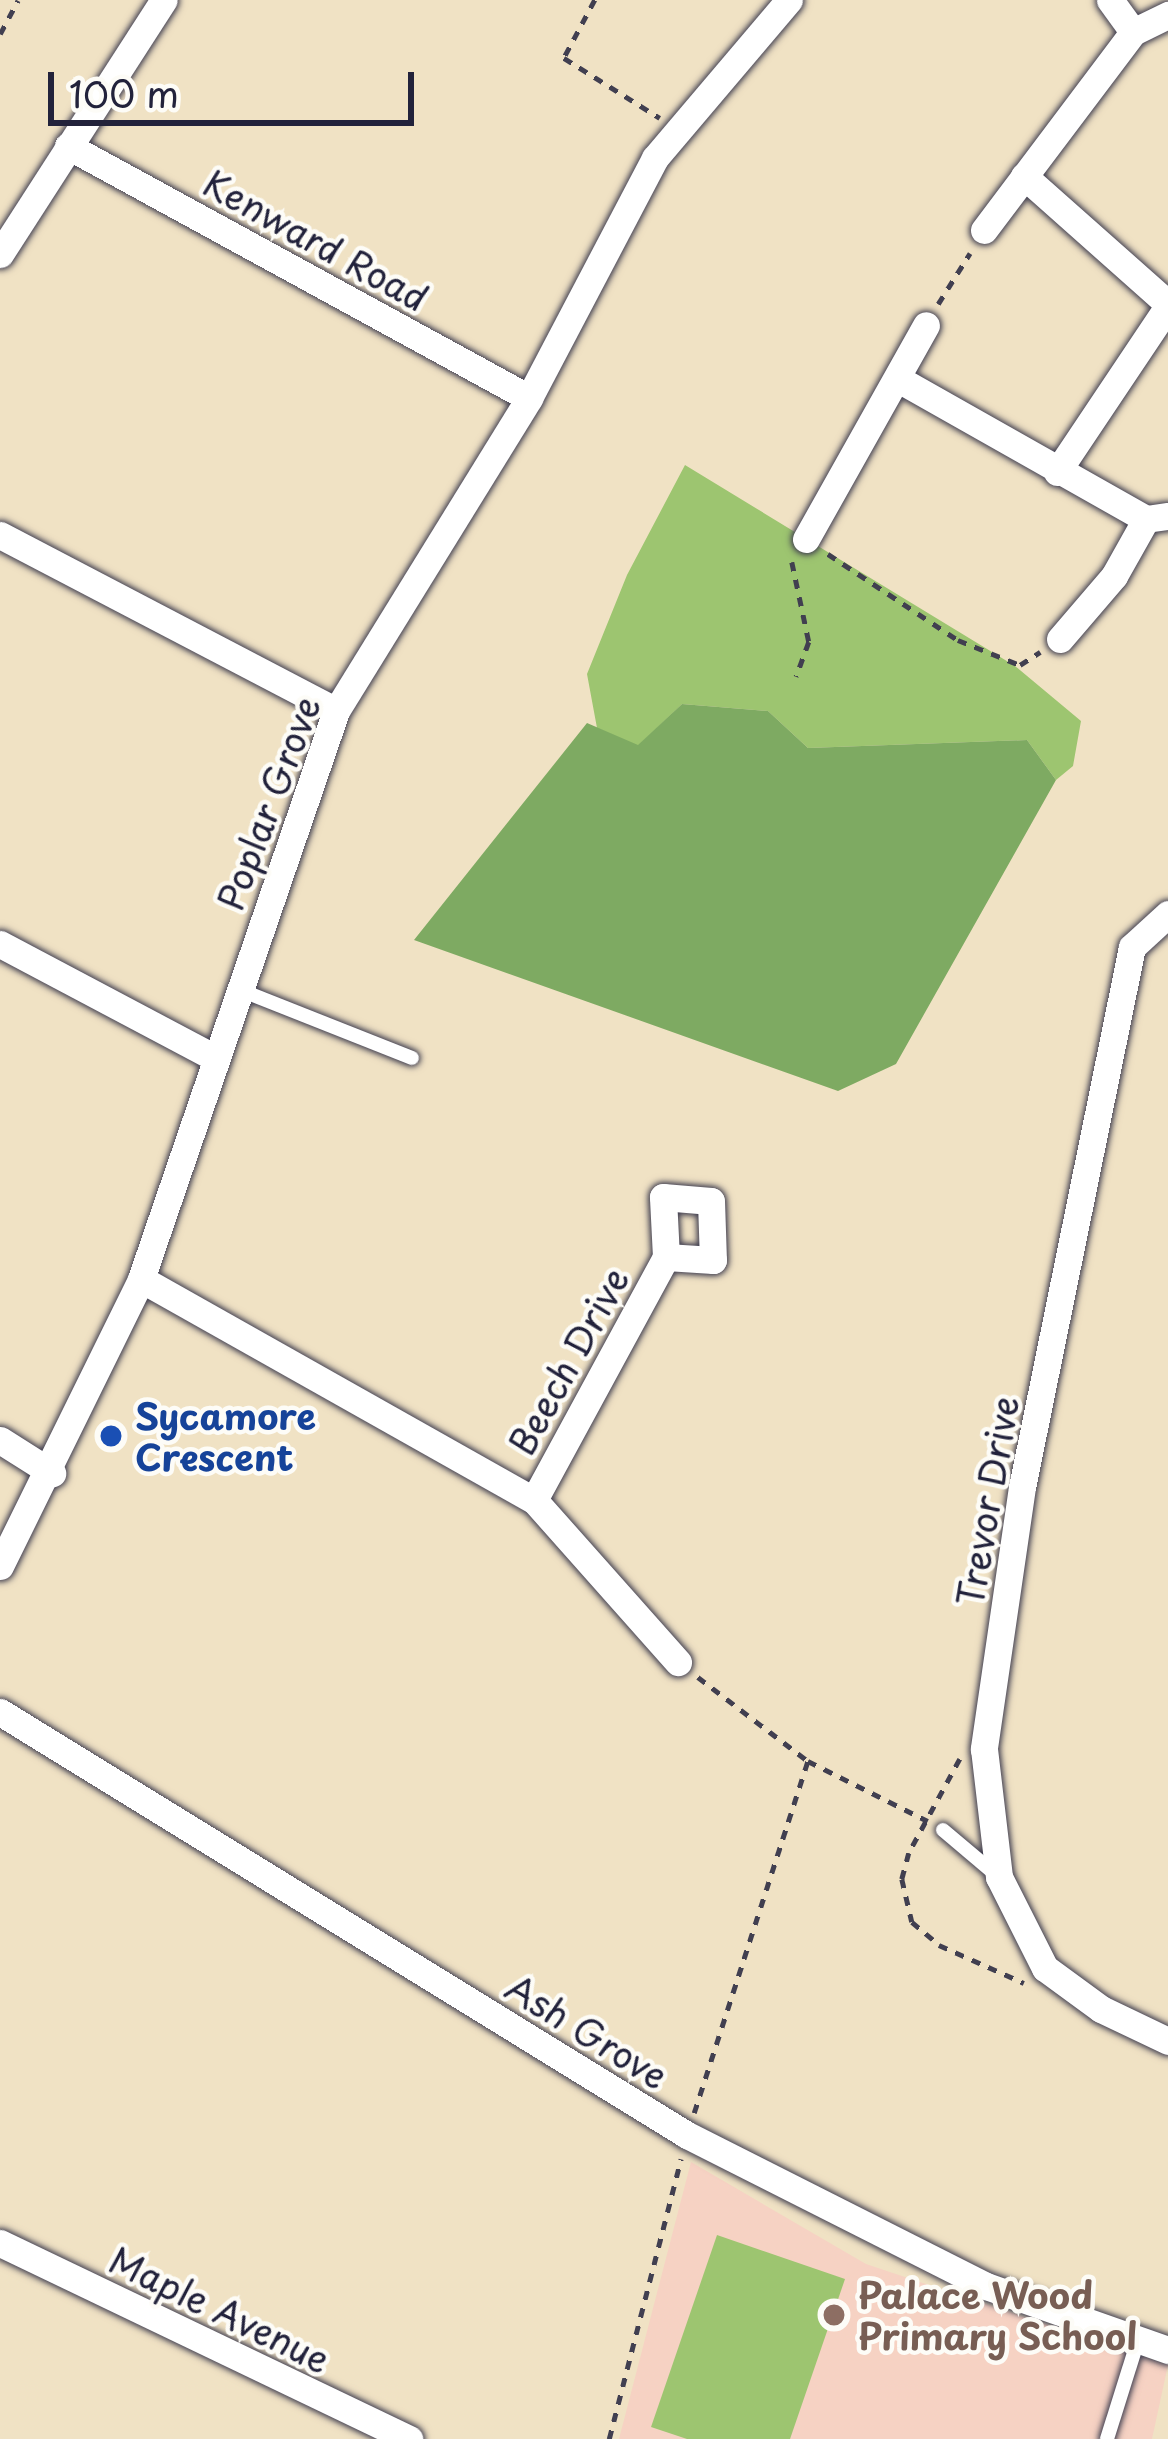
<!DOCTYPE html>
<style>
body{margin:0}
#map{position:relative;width:1168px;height:2439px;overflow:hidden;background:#f0e2c4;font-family:"Playpen Sans",sans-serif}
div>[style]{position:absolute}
.built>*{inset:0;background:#f6d2c3}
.green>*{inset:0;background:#9dc570}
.forest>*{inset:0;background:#7eaa62}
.path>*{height:4.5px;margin-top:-2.25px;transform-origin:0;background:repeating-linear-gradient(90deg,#413f50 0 9px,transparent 0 18px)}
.roads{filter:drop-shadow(0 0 3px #413f50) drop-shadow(0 0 3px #413f50)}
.lane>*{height:14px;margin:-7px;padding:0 7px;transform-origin:7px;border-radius:7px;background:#fff}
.street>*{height:27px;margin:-13.5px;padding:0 13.5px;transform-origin:13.5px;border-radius:13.5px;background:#fff}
.dots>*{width:33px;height:33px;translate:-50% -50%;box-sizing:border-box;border:6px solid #fdfcf7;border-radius:50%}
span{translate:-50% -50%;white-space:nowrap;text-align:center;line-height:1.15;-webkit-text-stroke:9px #fdfcf7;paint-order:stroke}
.street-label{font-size:36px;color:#22223b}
.transit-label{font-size:36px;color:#164399;font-weight:700}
.left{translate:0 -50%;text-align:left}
.education-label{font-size:36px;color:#785e54;font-weight:700}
.scale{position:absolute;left:48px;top:72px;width:366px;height:54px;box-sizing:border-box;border:6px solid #22223b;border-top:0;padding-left:15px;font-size:36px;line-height:42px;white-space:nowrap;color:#22223b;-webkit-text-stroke:9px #fdfcf7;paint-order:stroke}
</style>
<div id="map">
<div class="built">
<i style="clip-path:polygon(691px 2162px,866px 2264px,1168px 2365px,1152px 2439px,619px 2439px)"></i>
</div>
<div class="green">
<i style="clip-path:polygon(685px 465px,1015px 666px,1081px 721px,1073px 766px,1056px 780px,1027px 740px,808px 748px,768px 711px,682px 704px,638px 746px,597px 728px,587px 674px,627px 575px)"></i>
<i style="clip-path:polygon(717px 2235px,845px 2279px,790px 2439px,687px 2439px,651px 2427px)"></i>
</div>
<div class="forest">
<i style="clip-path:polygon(682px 704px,768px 711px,808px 748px,1027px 740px,1056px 780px,896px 1064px,838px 1091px,414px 940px,587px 723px,638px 745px)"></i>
</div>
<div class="path">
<i style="left:595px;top:0;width:66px;rotate:118.1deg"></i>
<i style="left:564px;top:58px;width:113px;rotate:32deg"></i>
<i style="left:0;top:34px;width:38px;rotate:-62deg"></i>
<i style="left:938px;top:304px;width:60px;rotate:-57.9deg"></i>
<i style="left:828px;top:554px;width:156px;rotate:33.5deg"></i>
<i style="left:958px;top:640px;width:67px;rotate:22deg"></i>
<i style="left:1020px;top:665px;width:24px;rotate:-33deg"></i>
<i style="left:792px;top:562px;width:82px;rotate:78deg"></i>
<i style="left:809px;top:642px;width:37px;rotate:110deg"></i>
<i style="left:698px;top:1677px;width:138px;rotate:37.4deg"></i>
<i style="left:960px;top:1759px;width:107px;rotate:118.5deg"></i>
<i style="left:909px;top:1853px;width:27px;rotate:105deg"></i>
<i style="left:902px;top:1879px;width:44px;rotate:76.9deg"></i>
<i style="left:912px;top:1922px;width:35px;rotate:40deg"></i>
<i style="left:939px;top:1945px;width:93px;rotate:24.1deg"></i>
<i style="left:694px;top:2113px;width:370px;rotate:-72.1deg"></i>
<i style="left:808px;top:1761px;width:134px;rotate:26.6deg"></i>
<i style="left:609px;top:2439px;width:289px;rotate:-75.6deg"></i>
</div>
<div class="roads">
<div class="lane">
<i style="left:238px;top:989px;width:187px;rotate:21.6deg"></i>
<i style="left:943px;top:1830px;width:68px;rotate:40.2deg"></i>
<i style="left:1107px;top:2439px;width:104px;rotate:-72.6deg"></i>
</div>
<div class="street">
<i style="left:1110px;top:0;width:39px;rotate:54deg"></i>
<i style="left:68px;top:146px;width:525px;rotate:28.66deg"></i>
<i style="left:1024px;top:176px;width:193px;rotate:41.6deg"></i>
<i style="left:984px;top:230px;width:248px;rotate:-53deg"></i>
<i style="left:1133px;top:32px;width:39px;rotate:-26deg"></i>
<i style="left:0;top:254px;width:302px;rotate:-57.2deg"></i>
<i style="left:900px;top:380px;width:283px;rotate:29.5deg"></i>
<i style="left:1146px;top:519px;width:22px;rotate:-8deg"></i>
<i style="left:1057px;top:472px;width:200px;rotate:-56.2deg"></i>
<i style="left:0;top:535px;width:379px;rotate:27.6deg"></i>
<i style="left:806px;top:539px;width:245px;rotate:-60.7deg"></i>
<i style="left:1060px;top:639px;width:83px;rotate:-49.4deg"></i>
<i style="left:1114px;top:576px;width:65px;rotate:-60.7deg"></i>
<i style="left:1168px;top:914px;width:49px;rotate:137.5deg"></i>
<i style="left:1132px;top:947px;width:551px;rotate:101.51deg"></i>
<i style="left:1022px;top:1487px;width:265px;rotate:98.3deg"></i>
<i style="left:984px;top:1749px;width:129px;rotate:83.3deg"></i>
<i style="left:999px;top:1877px;width:102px;rotate:63.2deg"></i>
<i style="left:1045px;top:1968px;width:69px;rotate:36.2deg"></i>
<i style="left:1101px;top:2009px;width:74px;rotate:25.5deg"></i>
<i style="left:0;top:944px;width:241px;rotate:27.9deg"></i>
<i style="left:141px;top:1279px;width:451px;rotate:29.4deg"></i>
<i style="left:534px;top:1500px;width:217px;rotate:48.4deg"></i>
<i style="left:0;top:1440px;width:62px;rotate:32.4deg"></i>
<i style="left:534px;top:1500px;width:277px;rotate:-61.5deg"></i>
<i style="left:666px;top:1257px;width:60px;rotate:-92.9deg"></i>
<i style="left:663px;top:1197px;width:48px;rotate:4.8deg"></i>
<i style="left:711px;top:1201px;width:59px;rotate:88.1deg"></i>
<i style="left:713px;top:1260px;width:47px;rotate:-176.3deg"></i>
<i style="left:0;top:1566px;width:320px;rotate:-63.8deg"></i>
<i style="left:141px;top:1279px;width:601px;rotate:-71.05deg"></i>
<i style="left:336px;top:711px;width:368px;rotate:-58.3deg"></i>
<i style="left:529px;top:398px;width:271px;rotate:-62.3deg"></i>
<i style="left:655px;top:158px;width:207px;rotate:-49.7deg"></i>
<i style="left:0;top:1712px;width:807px;rotate:31.62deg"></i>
<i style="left:687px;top:2135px;width:335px;rotate:26.8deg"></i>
<i style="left:986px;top:2286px;width:193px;rotate:19.4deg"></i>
<i style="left:0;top:2243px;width:454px;rotate:25.6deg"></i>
</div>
</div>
<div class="dots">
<i style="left:111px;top:1436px;background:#1a4fb4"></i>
<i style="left:834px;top:2315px;background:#8d6e63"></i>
</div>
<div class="street-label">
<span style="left:316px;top:240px;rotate:29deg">Kenward Road</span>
<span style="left:268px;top:803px;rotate:-69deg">Poplar Grove</span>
<span style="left:568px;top:1361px;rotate:-61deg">Beech Drive</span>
<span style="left:987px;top:1501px;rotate:-80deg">Trevor Drive</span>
<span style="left:587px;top:2031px;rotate:32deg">Ash Grove</span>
<span style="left:220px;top:2309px;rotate:26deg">Maple Avenue</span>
</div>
<div class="transit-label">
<span class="left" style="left:135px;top:1436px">Sycamore<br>Crescent</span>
</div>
<div class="education-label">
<span class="left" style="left:858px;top:2315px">Palace Wood<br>Primary School</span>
</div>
<div class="scale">100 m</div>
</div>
